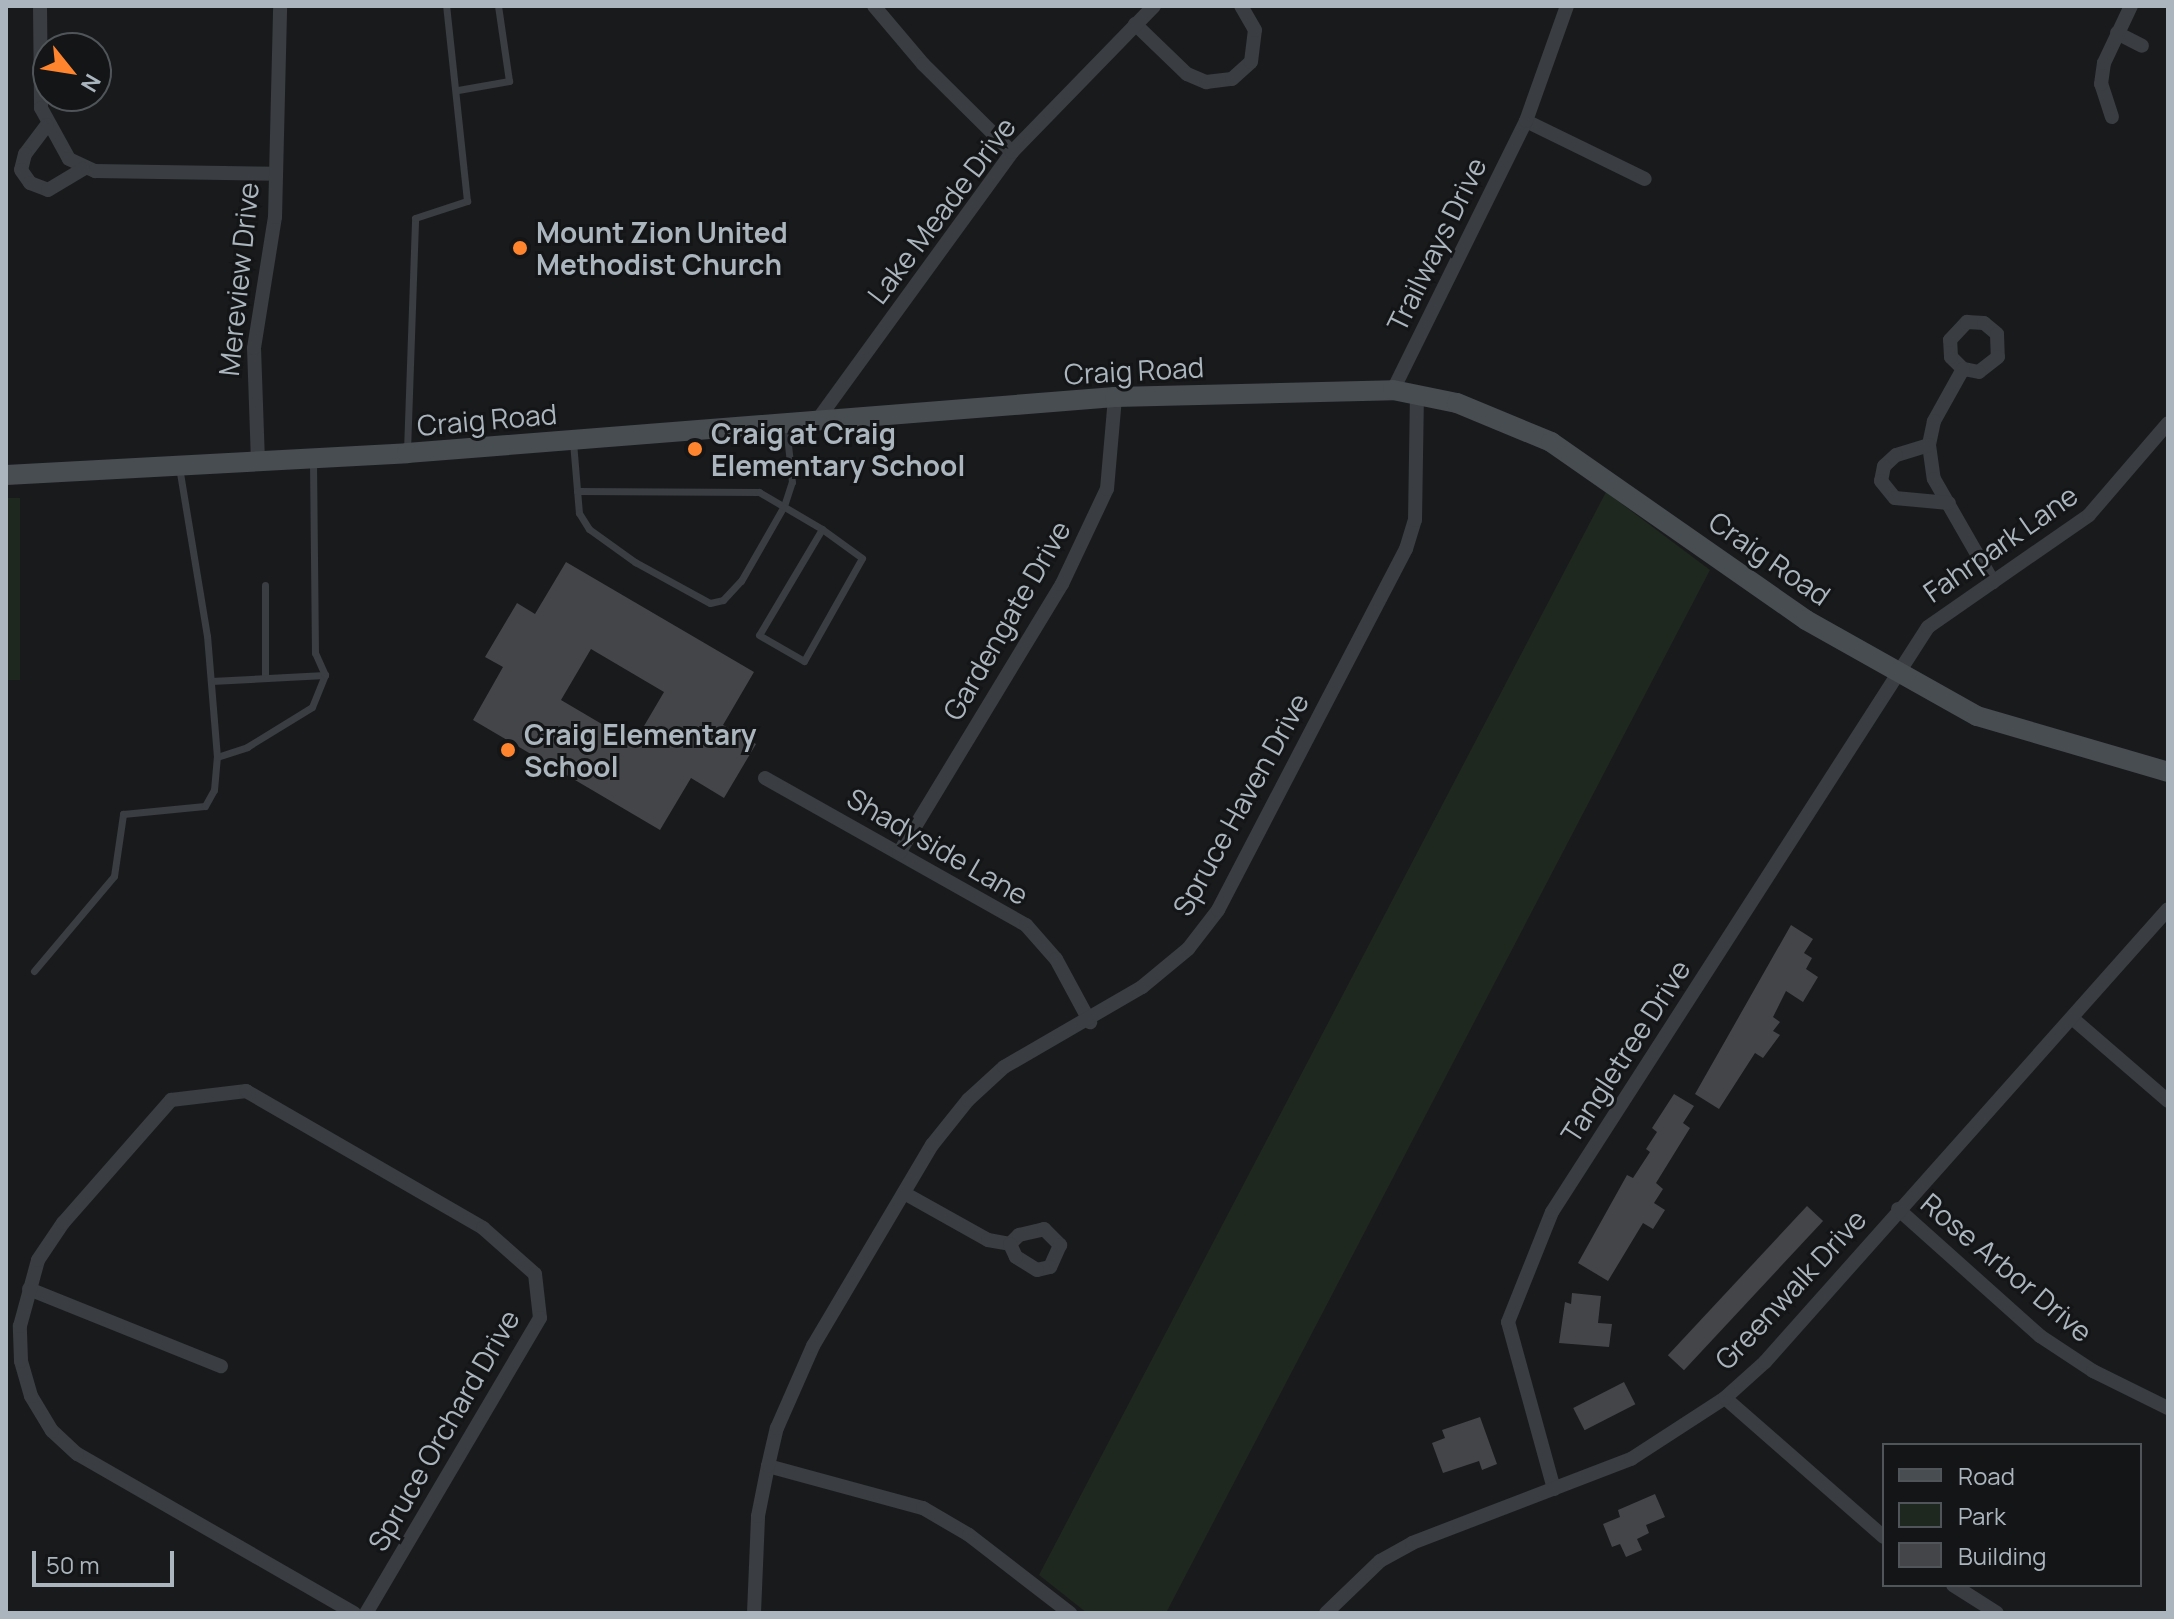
<!DOCTYPE html>
<style>
body{margin:0}
#map{position:relative;width:2174px;height:1619px;overflow:hidden;background:#191a1c;font-family:Manrope,sans-serif}
div>[style]{position:absolute}
.green>*{inset:0;background:#1f281f;transform-origin:0 0}
.building>*{inset:0;background:#434549;transform-origin:0 0}
.service>*{height:7px;margin:-3.5px;padding:0 3.5px;transform-origin:3.5px;border-radius:3.5px;background:#3a3d41}
.minor>*{height:14px;margin:-7px;padding:0 7px;transform-origin:7px;border-radius:7px;background:#3a3d41}
.secondary>*{height:20px;margin:-10px;padding:0 10px;transform-origin:10px;border-radius:10px;background:#484d52}
.dots>*{width:22px;height:22px;translate:-50% -50%;box-sizing:border-box;border:4px solid #141517;border-radius:50%}
span{translate:-50% -50%;white-space:nowrap;text-align:center;line-height:1.15;-webkit-text-stroke:6px #141517;paint-order:stroke}
.street-label{font-size:28px;color:#abb5bd}
.poi-label{font-size:28px;color:#abb5bd;font-weight:700}
.left{translate:0 -50%;text-align:left}
.frame{position:absolute;inset:0;border:8px solid #abb5bd;pointer-events:none}
.legend{position:absolute;left:1882px;top:1443px;width:260px;height:144px;box-sizing:border-box;background:#141517;border:2px solid #505559;margin:0;padding:10px 14px;list-style:none;font-size:24px;color:#abb5bd}
.legend li{display:flex;align-items:center;gap:16px;height:40px}
.legend b{width:40px;border:2px solid #505559}
.north{position:absolute;left:32px;top:32px;width:80px;height:80px;box-sizing:border-box;background:#141517;border:2px solid #505559;border-radius:50%;rotate:120deg;font-size:22px;font-weight:700;line-height:32px;text-align:center;color:#abb5bd}
.north::after{content:'';display:block;margin:auto;width:28px;height:36px;background:#ff842e;clip-path:polygon(50% 0,100% 100%,50% 72%,0 100%)}
.scale{position:absolute;left:32px;top:1551px;width:142px;height:36px;box-sizing:border-box;border:4px solid #abb5bd;border-top:0;padding-left:10px;font-size:24px;line-height:28px;white-space:nowrap;color:#abb5bd;-webkit-text-stroke:6px #141517;paint-order:stroke}
</style>
<div id="map">
<div class="green">
<i style="clip-path:polygon(1606px 492px,1710px 570px,1166px 1613px,1087px 1613px,1039px 1575px)"></i>
<i style="left:20px;top:498px;width:182px;height:14px;rotate:90deg"></i>
</div>
<div class="building">
<i style="clip-path:polygon(evenodd,566px 562px,754px 672px,723px 725px,756px 744px,724px 798px,691px 778px,660px 830px,473px 720px,503px 667px,485px 657px,517px 603px,535px 614px,566px 562px,591px 649px,664px 692px,634px 743px,561px 700px,591px 649px)"></i>
<i style="clip-path:polygon(1791px 925px,1813px 939px,1804px 953px,1812px 958px,1806px 969px,1818px 977px,1803px 1002px,1786px 991px,1773px 1017px,1780px 1022px,1773px 1031px,1780px 1035px,1763px 1058px,1755px 1053px,1719px 1109px,1695px 1094px)"></i>
<i style="clip-path:polygon(1674px 1094px,1694px 1106px,1683px 1123px,1690px 1128px,1656px 1183px,1663px 1189px,1654px 1203px,1665px 1210px,1653px 1229px,1643px 1223px,1608px 1281px,1578px 1263px,1627px 1175px,1633px 1178px,1650px 1152px,1646px 1149px,1657px 1132px,1652px 1128px)"></i>
<i style="left:1807px;top:1206px;width:22px;height:204px;rotate:43deg"></i>
<i style="clip-path:polygon(1572px 1293px,1601px 1296px,1598px 1323px,1612px 1324px,1609px 1347px,1559px 1343px,1565px 1302px,1571px 1304px)"></i>
<i style="left:1624px;top:1382px;width:25px;height:57px;rotate:63deg"></i>
<i style="clip-path:polygon(1480px 1417px,1497px 1464px,1482px 1470px,1479px 1461px,1443px 1473px,1432px 1443px,1445px 1438px,1442px 1430px)"></i>
<i style="clip-path:polygon(1655px 1494px,1665px 1517px,1646px 1525px,1649px 1533px,1637px 1539px,1642px 1550px,1626px 1557px,1620px 1544px,1612px 1547px,1603px 1524px,1620px 1517px,1618px 1510px)"></i>
</div>
<div class="service">
<i style="left:458px;top:90px;width:52px;rotate:-10deg"></i>
<i style="left:509px;top:81px;width:76px;rotate:-98.3deg"></i>
<i style="left:573px;top:442px;width:71px;rotate:85.2deg"></i>
<i style="left:579px;top:513px;width:19px;rotate:58deg"></i>
<i style="left:589px;top:529px;width:57px;rotate:35.7deg"></i>
<i style="left:635px;top:562px;width:85px;rotate:28.7deg"></i>
<i style="left:710px;top:603px;width:13px;rotate:-13deg"></i>
<i style="left:723px;top:600px;width:26px;rotate:-47deg"></i>
<i style="left:741px;top:581px;width:86px;rotate:-60.2deg"></i>
<i style="left:784px;top:506px;width:25px;rotate:-72deg"></i>
<i style="left:792px;top:482px;width:56px;rotate:-96.1deg"></i>
<i style="left:407px;top:451px;width:233px;rotate:-88deg"></i>
<i style="left:415px;top:218px;width:55px;rotate:-18.1deg"></i>
<i style="left:467px;top:201px;width:196px;rotate:-96.1deg"></i>
<i style="left:577px;top:491px;width:182px;rotate:0.3deg"></i>
<i style="left:759px;top:492px;width:73px;rotate:30.4deg"></i>
<i style="left:822px;top:529px;width:123px;rotate:120.7deg"></i>
<i style="left:759px;top:635px;width:52px;rotate:30deg"></i>
<i style="left:804px;top:661px;width:118px;rotate:-60.6deg"></i>
<i style="left:862px;top:558px;width:49px;rotate:-144.1deg"></i>
<i style="left:265px;top:678px;width:93px;rotate:-90deg"></i>
<i style="left:211px;top:681px;width:114px;rotate:-3deg"></i>
<i style="left:217px;top:757px;width:32px;rotate:-18deg"></i>
<i style="left:247px;top:747px;width:76px;rotate:-31.6deg"></i>
<i style="left:312px;top:707px;width:35px;rotate:-68deg"></i>
<i style="left:325px;top:675px;width:24px;rotate:-114deg"></i>
<i style="left:315px;top:653px;width:193px;rotate:-90.6deg"></i>
<i style="left:34px;top:971px;width:124px;rotate:-49.9deg"></i>
<i style="left:114px;top:876px;width:63px;rotate:-81.7deg"></i>
<i style="left:123px;top:814px;width:82px;rotate:-5.6deg"></i>
<i style="left:205px;top:806px;width:18px;rotate:-61deg"></i>
<i style="left:214px;top:790px;width:33px;rotate:-85deg"></i>
<i style="left:217px;top:757px;width:121px;rotate:-94.7deg"></i>
<i style="left:207px;top:636px;width:171px;rotate:-99.4deg"></i>
</div>
<div class="minor">
<i style="left:40px;top:6px;width:102px;rotate:89.4deg"></i>
<i style="left:41px;top:108px;width:58px;rotate:61.2deg"></i>
<i style="left:69px;top:159px;width:29px;rotate:25deg"></i>
<i style="left:95px;top:171px;width:181px;rotate:0.9deg"></i>
<i style="left:874px;top:6px;width:76px;rotate:49.8deg"></i>
<i style="left:923px;top:64px;width:125px;rotate:44.7deg"></i>
<i style="left:1135px;top:24px;width:72px;rotate:43.9deg"></i>
<i style="left:1187px;top:74px;width:21px;rotate:23deg"></i>
<i style="left:1206px;top:82px;width:26px;rotate:-7deg"></i>
<i style="left:1232px;top:79px;width:25px;rotate:-42deg"></i>
<i style="left:1251px;top:62px;width:32px;rotate:-83deg"></i>
<i style="left:1255px;top:30px;width:28px;rotate:-120deg"></i>
<i style="left:2117px;top:33px;width:28px;rotate:27deg"></i>
<i style="left:2112px;top:117px;width:35px;rotate:-108deg"></i>
<i style="left:2101px;top:84px;width:21px;rotate:-82deg"></i>
<i style="left:2104px;top:63px;width:63px;rotate:-64.7deg"></i>
<i style="left:1526px;top:121px;width:132px;rotate:26deg"></i>
<i style="left:47px;top:125px;width:36px;rotate:127deg"></i>
<i style="left:25px;top:154px;width:16px;rotate:104deg"></i>
<i style="left:21px;top:170px;width:16px;rotate:55deg"></i>
<i style="left:30px;top:183px;width:19px;rotate:21deg"></i>
<i style="left:48px;top:190px;width:41px;rotate:-31deg"></i>
<i style="left:1963px;top:369px;width:17px;rotate:-135deg"></i>
<i style="left:1951px;top:357px;width:17px;rotate:-93deg"></i>
<i style="left:1950px;top:340px;width:25px;rotate:-47deg"></i>
<i style="left:1967px;top:322px;width:17px;rotate:3deg"></i>
<i style="left:1984px;top:323px;width:17px;rotate:40deg"></i>
<i style="left:1997px;top:334px;width:23px;rotate:88deg"></i>
<i style="left:1998px;top:357px;width:24px;rotate:142deg"></i>
<i style="left:1979px;top:372px;width:16px;rotate:-169deg"></i>
<i style="left:1963px;top:369px;width:60px;rotate:119.1deg"></i>
<i style="left:1934px;top:421px;width:25px;rotate:102deg"></i>
<i style="left:1929px;top:445px;width:34px;rotate:82deg"></i>
<i style="left:1934px;top:479px;width:119px;rotate:60.2deg"></i>
<i style="left:1393px;top:390px;width:300px;rotate:-63.7deg"></i>
<i style="left:1526px;top:121px;width:122px;rotate:-70.4deg"></i>
<i style="left:816px;top:422px;width:334px;rotate:-54deg"></i>
<i style="left:1012px;top:152px;width:204px;rotate:-45.8deg"></i>
<i style="left:1929px;top:445px;width:34px;rotate:163deg"></i>
<i style="left:1896px;top:455px;width:16px;rotate:137deg"></i>
<i style="left:1884px;top:466px;width:15px;rotate:101deg"></i>
<i style="left:1881px;top:481px;width:22px;rotate:51deg"></i>
<i style="left:1895px;top:498px;width:54px;rotate:5.3deg"></i>
<i style="left:258px;top:462px;width:114px;rotate:-92deg"></i>
<i style="left:254px;top:348px;width:133px;rotate:-80.9deg"></i>
<i style="left:275px;top:217px;width:211px;rotate:-88.6deg"></i>
<i style="left:765px;top:778px;width:300px;rotate:29.4deg"></i>
<i style="left:1026px;top:925px;width:45px;rotate:48.6deg"></i>
<i style="left:1056px;top:959px;width:72px;rotate:61.6deg"></i>
<i style="left:899px;top:853px;width:315px;rotate:-58.8deg"></i>
<i style="left:1062px;top:584px;width:105px;rotate:-64.7deg"></i>
<i style="left:1107px;top:489px;width:92px;rotate:-85deg"></i>
<i style="left:2072px;top:1018px;width:127px;rotate:40.8deg"></i>
<i style="left:904px;top:1193px;width:96px;rotate:29.2deg"></i>
<i style="left:988px;top:1240px;width:22px;rotate:10deg"></i>
<i style="left:1010px;top:1244px;width:13px;rotate:-45deg"></i>
<i style="left:1019px;top:1235px;width:26px;rotate:-13deg"></i>
<i style="left:1044px;top:1229px;width:23px;rotate:45deg"></i>
<i style="left:1060px;top:1245px;width:24px;rotate:114deg"></i>
<i style="left:1050px;top:1267px;width:13px;rotate:167deg"></i>
<i style="left:1037px;top:1270px;width:25px;rotate:-148deg"></i>
<i style="left:1016px;top:1257px;width:14px;rotate:-115deg"></i>
<i style="left:1898px;top:1209px;width:191px;rotate:41.8deg"></i>
<i style="left:2040px;top:1336px;width:64px;rotate:33.4deg"></i>
<i style="left:2093px;top:1371px;width:84px;rotate:26.3deg"></i>
<i style="left:29px;top:1289px;width:207px;rotate:21.9deg"></i>
<i style="left:1725px;top:1398px;width:211px;rotate:41.2deg"></i>
<i style="left:768px;top:1466px;width:161px;rotate:15.2deg"></i>
<i style="left:923px;top:1508px;width:53px;rotate:30.4deg"></i>
<i style="left:969px;top:1535px;width:128px;rotate:37.7deg"></i>
<i style="left:1554px;top:1489px;width:173px;rotate:-105.4deg"></i>
<i style="left:1508px;top:1322px;width:118px;rotate:-68.2deg"></i>
<i style="left:1552px;top:1212px;width:695px;rotate:-57.27deg"></i>
<i style="left:1928px;top:627px;width:196px;rotate:-34.8deg"></i>
<i style="left:2089px;top:515px;width:121px;rotate:-49.3deg"></i>
<i style="left:1953px;top:1585px;width:52px;rotate:32.5deg"></i>
<i style="left:354px;top:1613px;width:319px;rotate:-150.1deg"></i>
<i style="left:77px;top:1454px;width:34px;rotate:-137deg"></i>
<i style="left:52px;top:1431px;width:41px;rotate:-121deg"></i>
<i style="left:31px;top:1396px;width:36px;rotate:-106deg"></i>
<i style="left:21px;top:1361px;width:35px;rotate:-92deg"></i>
<i style="left:20px;top:1326px;width:68px;rotate:-74.7deg"></i>
<i style="left:38px;top:1260px;width:45px;rotate:-56deg"></i>
<i style="left:63px;top:1223px;width:164px;rotate:-48.7deg"></i>
<i style="left:171px;top:1100px;width:76px;rotate:-6.8deg"></i>
<i style="left:246px;top:1091px;width:274px;rotate:30deg"></i>
<i style="left:483px;top:1228px;width:69px;rotate:41.5deg"></i>
<i style="left:535px;top:1274px;width:44px;rotate:83.5deg"></i>
<i style="left:540px;top:1318px;width:342px;rotate:120.5deg"></i>
<i style="left:754px;top:1613px;width:97px;rotate:-87.6deg"></i>
<i style="left:758px;top:1516px;width:51px;rotate:-78.7deg"></i>
<i style="left:768px;top:1466px;width:39px;rotate:-77deg"></i>
<i style="left:777px;top:1428px;width:90px;rotate:-66.3deg"></i>
<i style="left:813px;top:1346px;width:234px;rotate:-59.4deg"></i>
<i style="left:932px;top:1145px;width:58px;rotate:-51.3deg"></i>
<i style="left:968px;top:1100px;width:49px;rotate:-42.5deg"></i>
<i style="left:1004px;top:1067px;width:160px;rotate:-30.1deg"></i>
<i style="left:1142px;top:987px;width:60px;rotate:-39.6deg"></i>
<i style="left:1188px;top:949px;width:49px;rotate:-52.4deg"></i>
<i style="left:1218px;top:910px;width:407px;rotate:-62.5deg"></i>
<i style="left:1406px;top:549px;width:30px;rotate:-73deg"></i>
<i style="left:1415px;top:520px;width:127px;rotate:-89.1deg"></i>
<i style="left:1326px;top:1613px;width:75px;rotate:-43.9deg"></i>
<i style="left:1380px;top:1561px;width:37px;rotate:-29deg"></i>
<i style="left:1412px;top:1543px;width:235px;rotate:-21deg"></i>
<i style="left:1631px;top:1459px;width:112px;rotate:-33deg"></i>
<i style="left:1725px;top:1398px;width:54px;rotate:-42deg"></i>
<i style="left:1765px;top:1362px;width:606px;rotate:-48.34deg"></i>
</div>
<div class="secondary">
<i style="left:6px;top:475px;width:402px;rotate:-3.1deg"></i>
<i style="left:407px;top:453px;width:710px;rotate:-4.52deg"></i>
<i style="left:1115px;top:397px;width:278px;rotate:-1.4deg"></i>
<i style="left:1393px;top:390px;width:65px;rotate:11.5deg"></i>
<i style="left:1457px;top:403px;width:102px;rotate:22.5deg"></i>
<i style="left:1551px;top:442px;width:311px;rotate:34.9deg"></i>
<i style="left:1806px;top:620px;width:196px;rotate:29.3deg"></i>
<i style="left:1977px;top:716px;width:199px;rotate:16.3deg"></i>
</div>
<div class="dots">
<i style="left:520px;top:248px;background:#ff842e"></i>
<i style="left:695px;top:449px;background:#ff842e"></i>
<i style="left:508px;top:750px;background:#ff842e"></i>
</div>
<div class="street-label">
<span style="left:941px;top:210px;rotate:-53deg">Lake Meade Drive</span>
<span style="left:1436px;top:244px;rotate:-64deg">Trailways Drive</span>
<span style="left:238px;top:279px;rotate:-84deg">Mereview Drive</span>
<span style="left:1134px;top:370px;rotate:-3deg">Craig Road</span>
<span style="left:487px;top:419px;rotate:-5deg">Craig Road</span>
<span style="left:2000px;top:543px;rotate:-35deg">Fahrpark Lane</span>
<span style="left:1770px;top:558px;rotate:35deg">Craig Road</span>
<span style="left:1006px;top:620px;rotate:-60deg">Gardengate Drive</span>
<span style="left:1240px;top:804px;rotate:-61deg">Spruce Haven Drive</span>
<span style="left:938px;top:846px;rotate:30deg">Shadyside Lane</span>
<span style="left:1625px;top:1051px;rotate:-57deg">Tangletree Drive</span>
<span style="left:2007px;top:1267px;rotate:40deg">Rose Arbor Drive</span>
<span style="left:1790px;top:1289px;rotate:-47deg">Greenwalk Drive</span>
<span style="left:443px;top:1430px;rotate:-60deg">Spruce Orchard Drive</span>
</div>
<div class="poi-label">
<span class="left" style="left:536px;top:248px">Mount Zion United<br>Methodist Church</span>
<span class="left" style="left:711px;top:449px">Craig at Craig<br>Elementary School</span>
<span class="left" style="left:524px;top:750px">Craig Elementary<br>School</span>
</div>
<div class="frame"></div>
<ul class="legend">
<li><b style="height:10px;background:#484d52"></b>Road</li>
<li><b style="height:22px;background:#1f281f"></b>Park</li>
<li><b style="height:22px;background:#434549"></b>Building</li>
</ul>
<div class="north">N</div>
<div class="scale">50 m</div>
</div>
